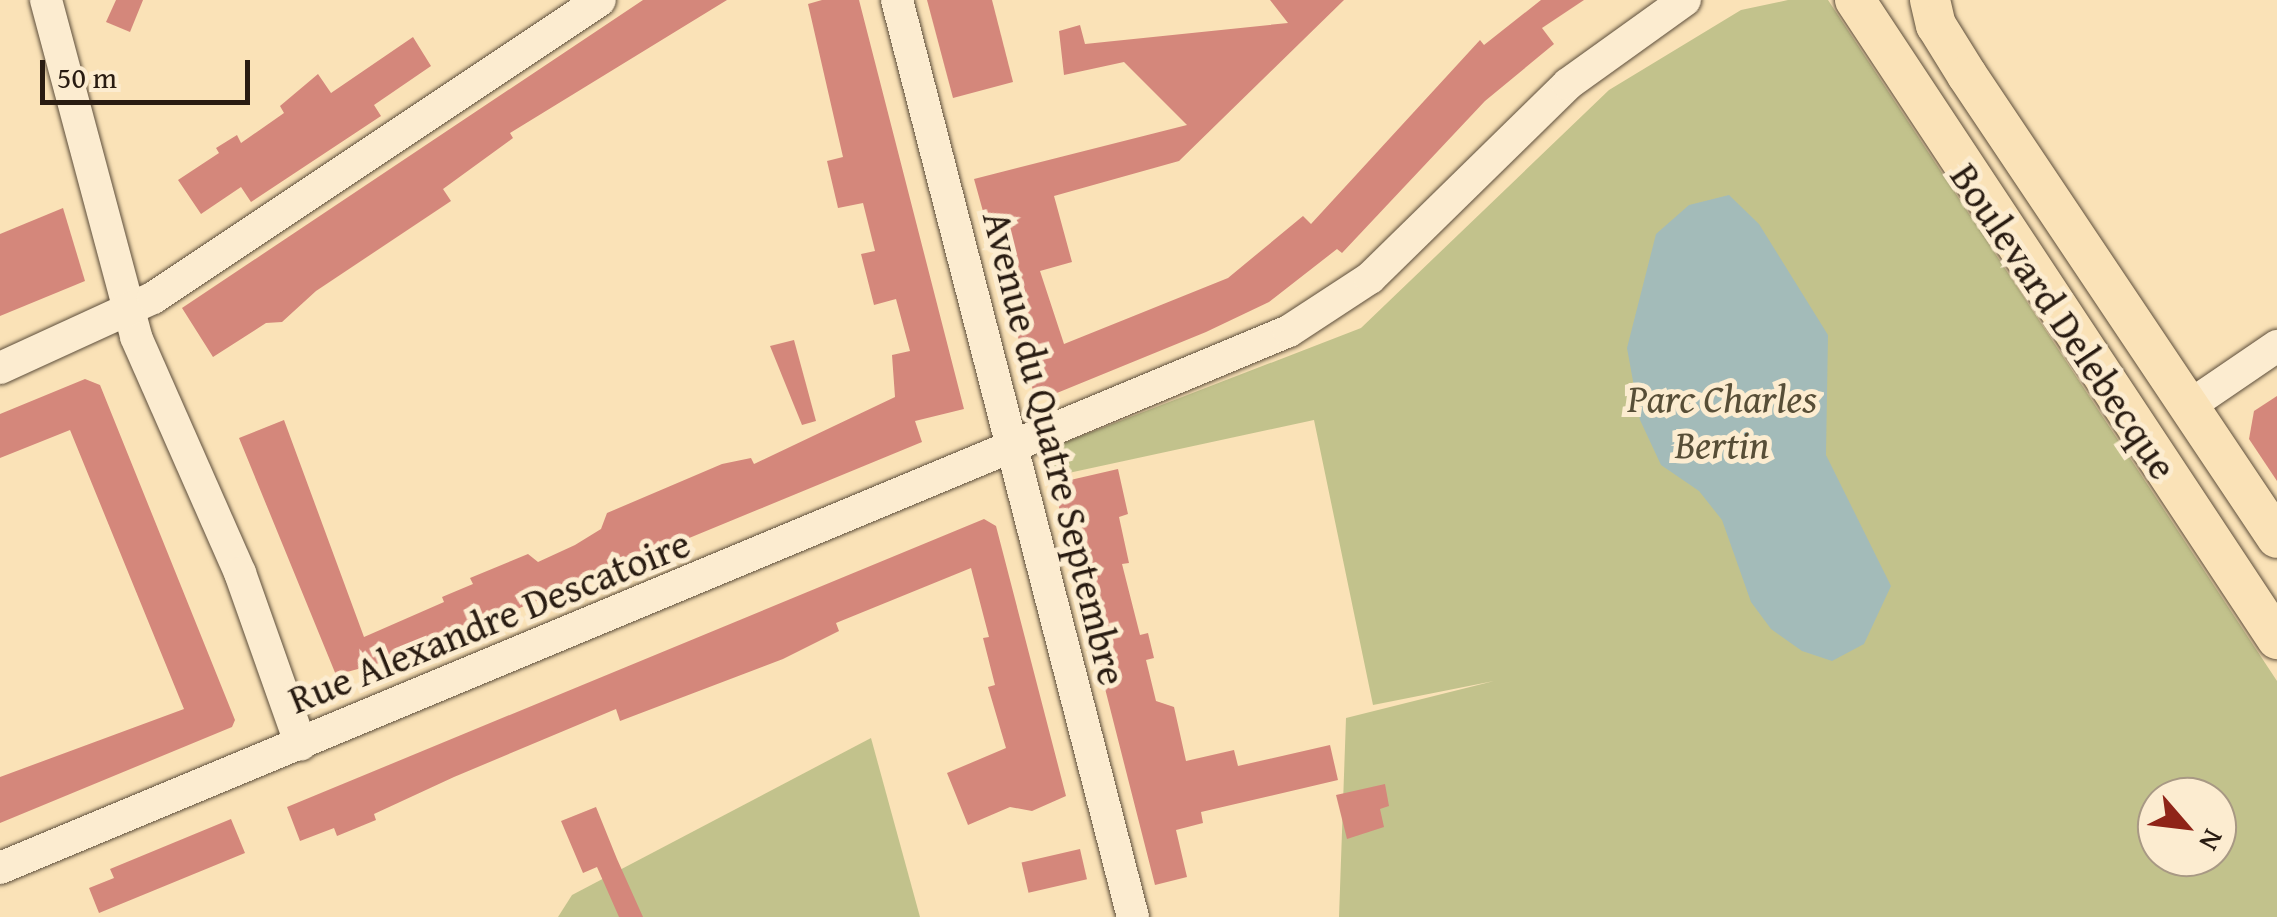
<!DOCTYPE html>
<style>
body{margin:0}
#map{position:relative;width:2277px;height:917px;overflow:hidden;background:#fae2b7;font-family:"Gentium Book Plus",serif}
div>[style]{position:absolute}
.green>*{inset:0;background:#c2c28c}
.water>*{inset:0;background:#a3bbb9}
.building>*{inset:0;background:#d4877b;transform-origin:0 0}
.roads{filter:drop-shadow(0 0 2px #5d4e3b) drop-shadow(0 0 2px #5d4e3b)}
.minor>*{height:32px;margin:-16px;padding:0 16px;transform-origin:16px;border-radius:16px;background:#fcecd0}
.major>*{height:40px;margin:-20px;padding:0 20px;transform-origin:20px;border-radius:20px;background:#fae2b7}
span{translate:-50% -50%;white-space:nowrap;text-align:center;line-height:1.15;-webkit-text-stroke:10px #fcecd0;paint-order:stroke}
.street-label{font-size:40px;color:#291c12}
.park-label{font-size:40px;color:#574e37;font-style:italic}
.north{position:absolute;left:2137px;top:777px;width:100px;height:100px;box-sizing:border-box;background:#fcecd0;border:2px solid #a89984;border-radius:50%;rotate:118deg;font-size:28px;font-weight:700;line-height:40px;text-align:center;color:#291c12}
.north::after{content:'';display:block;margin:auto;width:35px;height:45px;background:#8f2418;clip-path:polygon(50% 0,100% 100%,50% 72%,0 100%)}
.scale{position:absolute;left:40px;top:60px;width:210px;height:45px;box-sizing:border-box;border:5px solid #291c12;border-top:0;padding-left:12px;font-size:30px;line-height:35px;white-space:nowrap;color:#291c12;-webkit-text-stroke:8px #fcecd0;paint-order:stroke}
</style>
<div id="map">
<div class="green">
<i style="clip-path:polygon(evenodd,1788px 0,1828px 0,2277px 681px,2277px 917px,1339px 917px,1346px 718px,1494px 681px,1373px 705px,1314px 420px,1050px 477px,1045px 450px,1361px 328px,1609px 90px,1741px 10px,1788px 0,2157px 797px,2217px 797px,2217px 857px,2157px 857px,2157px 797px)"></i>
<i style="clip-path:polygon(871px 738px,920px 917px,558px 917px,572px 895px)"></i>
</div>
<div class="water">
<i style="clip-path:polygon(1729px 195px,1759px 224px,1828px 335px,1826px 455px,1891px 586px,1864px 644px,1832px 661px,1802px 651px,1771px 629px,1751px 602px,1722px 520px,1699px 491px,1661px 465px,1640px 420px,1627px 348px,1656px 234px,1689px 205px)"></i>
</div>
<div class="building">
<i style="clip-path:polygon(116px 0,143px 0,130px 32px,106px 22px)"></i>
<i style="clip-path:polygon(643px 0,727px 0,510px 133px,513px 138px,443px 189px,451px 201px,316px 291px,282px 322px,266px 323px,213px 357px,182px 308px)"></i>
<i style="clip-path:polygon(822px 0,859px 0,964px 409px,915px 421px,922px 442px,398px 658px,336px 675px,239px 438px,284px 420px,364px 637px,444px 602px,442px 597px,473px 584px,470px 578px,528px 554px,538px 562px,575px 545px,601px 529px,607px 513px,722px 464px,751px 458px,754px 464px,895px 397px,892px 355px,910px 351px,896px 299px,874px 305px,861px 254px,875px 251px,863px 203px,838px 208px,827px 161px,843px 157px,808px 4px)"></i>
<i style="clip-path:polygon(927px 0,992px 0,1013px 82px,953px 98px)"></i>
<i style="clip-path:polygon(1270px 0,1344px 0,1179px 161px,1054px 196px,1072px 262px,1040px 271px,1064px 344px,1228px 278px,1303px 216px,1311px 224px,1480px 40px,1484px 45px,1541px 0,1584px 0,1542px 28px,1554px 44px,1485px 101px,1342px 253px,1337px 249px,1269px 302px,1206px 332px,1052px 395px,1033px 391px,974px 179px,1187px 125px,1124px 62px,1064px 75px,1059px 31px,1080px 25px,1085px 44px,1288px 23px)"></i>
<i style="clip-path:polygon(413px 37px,431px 66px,374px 105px,381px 116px,251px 202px,241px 187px,201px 214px,178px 180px,219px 153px,216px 148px,237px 135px,241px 143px,284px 113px,280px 106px,318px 74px,331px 93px)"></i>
<i style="clip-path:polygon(63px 208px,85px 281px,0 316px,0 234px)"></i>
<i style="clip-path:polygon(794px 340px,816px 421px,802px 425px,770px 346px)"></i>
<i style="clip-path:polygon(85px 379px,100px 385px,235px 720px,232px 727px,0 823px,0 777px,184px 709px,70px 430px,0 458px,0 414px)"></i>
<i style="clip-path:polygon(2277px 396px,2277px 481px,2249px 439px,2254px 411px)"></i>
<i style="clip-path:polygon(1118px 469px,1128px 514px,1119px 517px,1129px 563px,1122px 564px,1140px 635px,1148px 633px,1154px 658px,1146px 660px,1156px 701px,1174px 707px,1186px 761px,1234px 750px,1238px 766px,1330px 745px,1338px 780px,1201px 812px,1203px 823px,1176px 830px,1187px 877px,1155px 885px,1053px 484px)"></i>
<i style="clip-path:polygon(984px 519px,996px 526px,1066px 796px,1032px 811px,1010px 807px,968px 825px,947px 773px,1006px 748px,988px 687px,995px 685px,983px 638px,989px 637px,971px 568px,836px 623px,839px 631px,783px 659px,620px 721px,616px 709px,454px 777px,374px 814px,376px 820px,337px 836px,334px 828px,300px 841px,287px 807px)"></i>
<i style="clip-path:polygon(1385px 784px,1389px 806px,1380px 809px,1384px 827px,1347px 839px,1336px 795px)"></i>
<i style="clip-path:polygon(596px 807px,617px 859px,643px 917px,619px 917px,597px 867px,583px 873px,561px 821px)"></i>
<i style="clip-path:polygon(231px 819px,245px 853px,99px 913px,89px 888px,114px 878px,110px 869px)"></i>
<i style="left:1080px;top:849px;width:31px;height:60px;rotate:77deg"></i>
</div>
<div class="roads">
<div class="minor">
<i style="left:46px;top:0;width:349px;rotate:75deg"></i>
<i style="left:136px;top:337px;width:258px;rotate:66.2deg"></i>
<i style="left:240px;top:573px;width:182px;rotate:70.5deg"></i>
<i style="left:897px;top:0;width:947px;rotate:75.57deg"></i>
<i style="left:0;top:368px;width:168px;rotate:-24.6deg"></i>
<i style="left:153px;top:298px;width:537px;rotate:-33.69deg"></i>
<i style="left:2189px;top:406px;width:107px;rotate:-34.3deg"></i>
<i style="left:0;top:868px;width:1396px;rotate:-22.62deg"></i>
<i style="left:1289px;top:331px;width:97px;rotate:-33.2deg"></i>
<i style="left:1370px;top:278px;width:277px;rotate:-44.4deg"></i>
<i style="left:1568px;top:84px;width:144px;rotate:-35.7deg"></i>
</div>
<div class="major">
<i style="left:1855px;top:0;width:766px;rotate:56.56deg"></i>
<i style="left:1930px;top:0;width:26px;rotate:77deg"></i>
<i style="left:1936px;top:25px;width:59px;rotate:58.2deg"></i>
<i style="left:1967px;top:75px;width:557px;rotate:56.2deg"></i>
</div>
</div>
<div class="street-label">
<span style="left:2064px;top:321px;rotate:56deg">Boulevard Delebecque</span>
<span style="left:1055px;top:448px;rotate:76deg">Avenue du Quatre Septembre</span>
<span style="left:489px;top:621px;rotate:-22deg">Rue Alexandre Descatoire</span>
</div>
<div class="park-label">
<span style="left:1722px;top:421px">Parc Charles<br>Bertin</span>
</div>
<div class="north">N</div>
<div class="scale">50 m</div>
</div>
